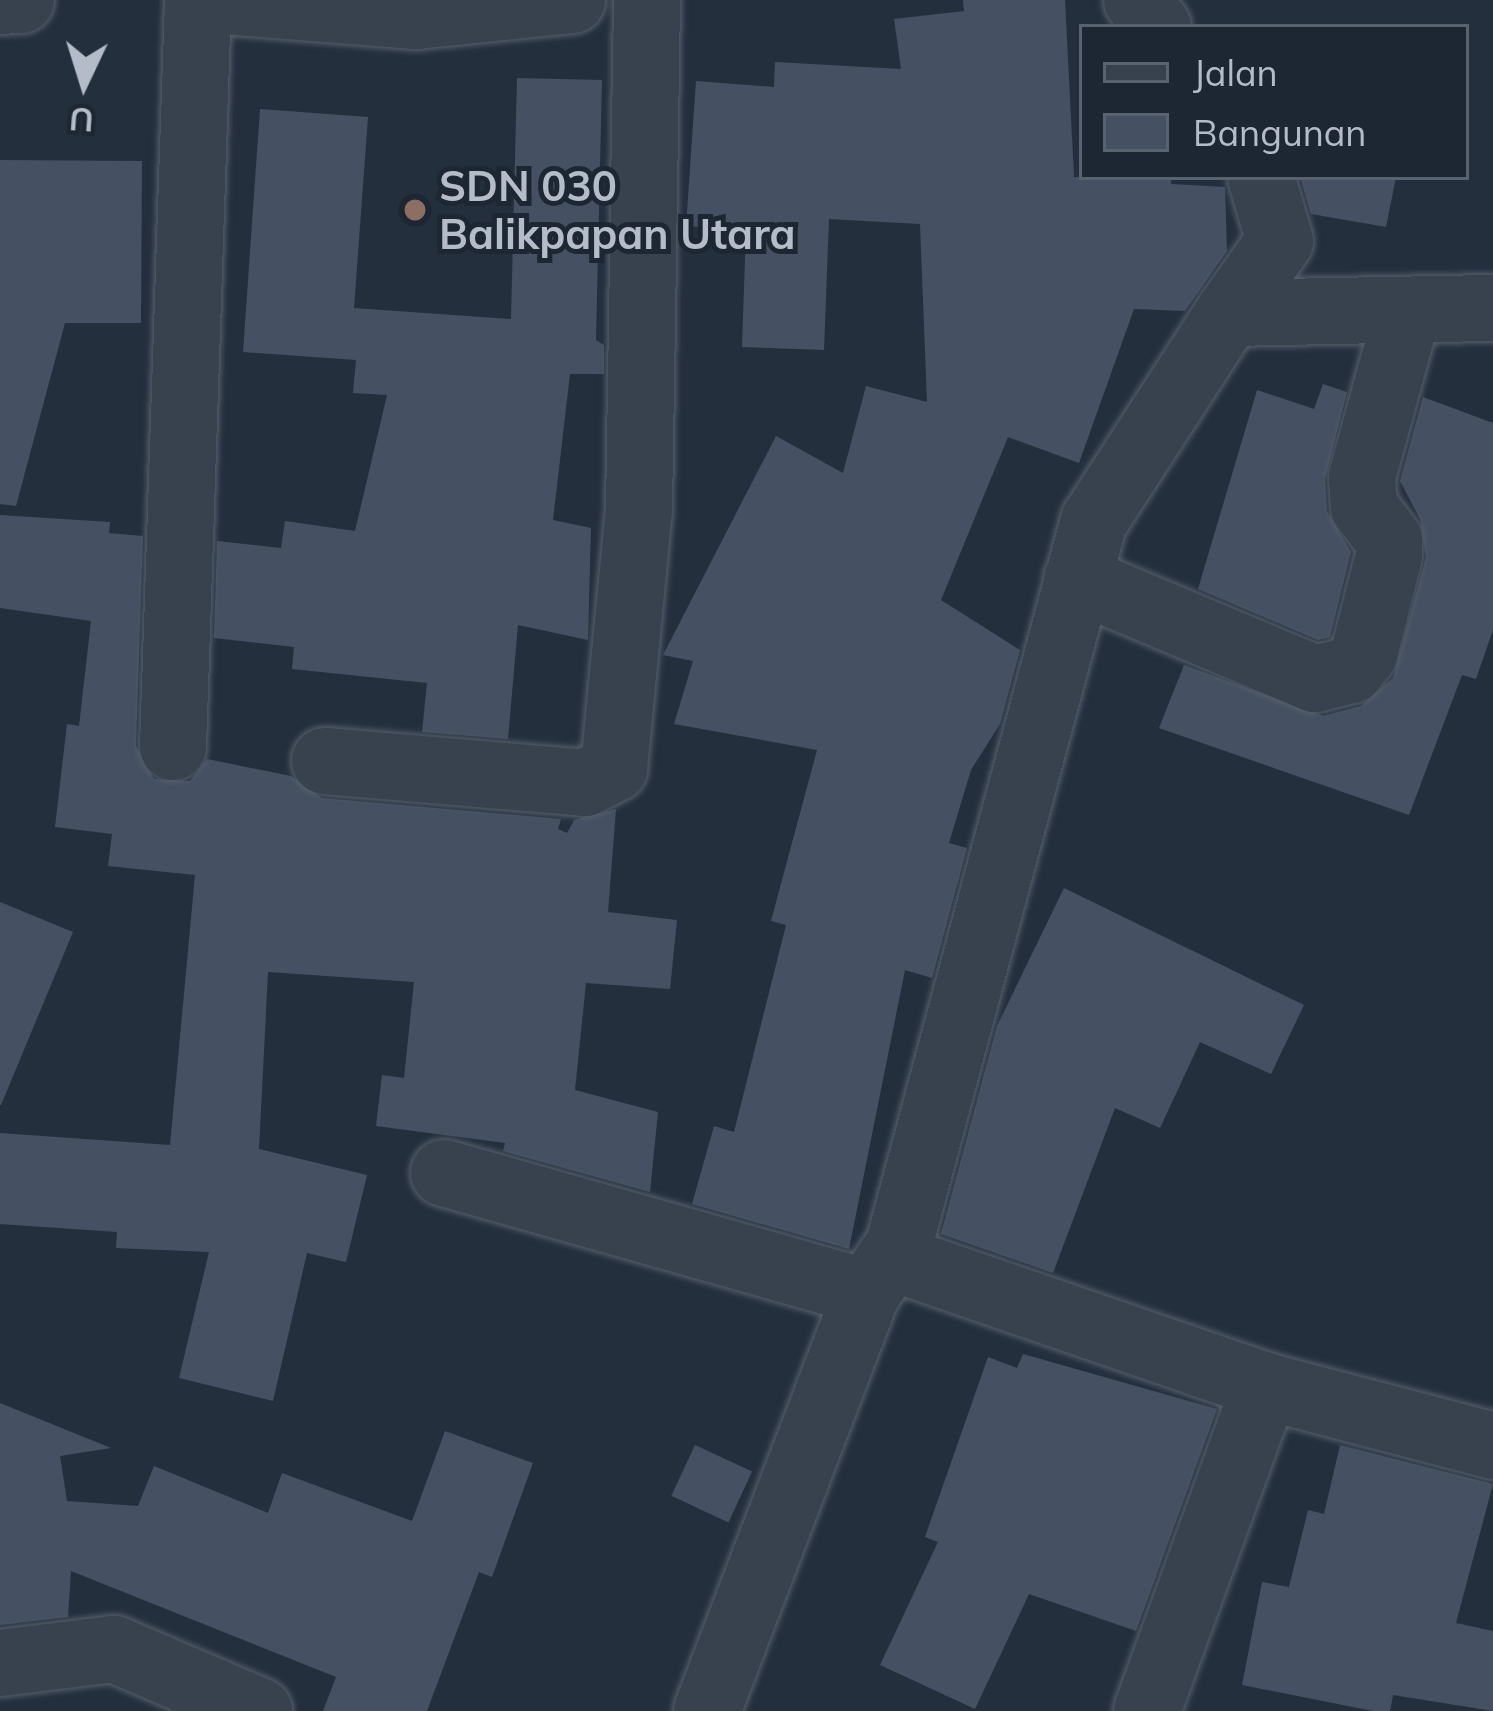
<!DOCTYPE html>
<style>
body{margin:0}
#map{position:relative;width:1493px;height:1711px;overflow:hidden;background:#242f3e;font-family:Mulish,sans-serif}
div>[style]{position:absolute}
.building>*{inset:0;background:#455162;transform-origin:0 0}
.roads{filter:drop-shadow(0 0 3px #565f6c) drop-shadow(0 0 3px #565f6c)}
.minor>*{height:66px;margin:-33px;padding:0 33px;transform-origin:33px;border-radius:33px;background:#38414e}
.dots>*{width:33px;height:33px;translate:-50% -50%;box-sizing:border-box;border:6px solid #1d2633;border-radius:50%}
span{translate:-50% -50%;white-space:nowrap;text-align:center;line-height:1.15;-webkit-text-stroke:10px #1d2633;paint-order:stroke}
.poi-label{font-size:42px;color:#b4bcc9;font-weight:700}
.left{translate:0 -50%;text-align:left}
.legend{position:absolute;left:1079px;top:24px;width:390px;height:156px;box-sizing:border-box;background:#1d2633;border:3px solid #59626f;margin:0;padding:15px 21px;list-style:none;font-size:36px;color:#b4bcc9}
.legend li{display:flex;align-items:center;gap:24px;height:60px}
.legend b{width:60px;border:3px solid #59626f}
.north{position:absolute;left:24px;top:24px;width:120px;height:120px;-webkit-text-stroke:9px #1d2633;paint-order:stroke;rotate:184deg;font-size:33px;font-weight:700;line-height:48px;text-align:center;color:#b4bcc9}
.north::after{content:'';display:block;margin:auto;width:42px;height:54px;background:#b4bcc9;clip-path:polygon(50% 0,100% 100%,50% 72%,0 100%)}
</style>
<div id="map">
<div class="building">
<i style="clip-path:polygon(963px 0,1065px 0,1074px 177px,1171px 177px,1171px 184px,1225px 187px,1227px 251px,1185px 311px,1134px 309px,1079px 463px,1008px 437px,941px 600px,1020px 650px,1000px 724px,971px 770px,949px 843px,967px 848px,932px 978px,905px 970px,849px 1249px,692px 1204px,714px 1126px,734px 1132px,786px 925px,771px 921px,817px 750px,674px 724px,693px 661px,663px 655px,776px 436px,843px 473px,866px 386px,927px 402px,920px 224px,829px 219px,824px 350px,742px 347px,746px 230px,686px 226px,696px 81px,774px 87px,775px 62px,901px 69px,894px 19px,964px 11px)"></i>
<i style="clip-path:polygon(517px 78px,602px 80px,596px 340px,604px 345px,604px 374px,570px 374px,553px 520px,591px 528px,588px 640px,518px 625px,508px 739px,422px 732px,427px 683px,292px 669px,294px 647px,214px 638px,217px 541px,281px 548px,285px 521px,355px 531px,387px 395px,353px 393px,356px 360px,243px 352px,260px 109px,368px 117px,354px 308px,511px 319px)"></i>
<i style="clip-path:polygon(0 160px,142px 161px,141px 323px,65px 323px,16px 506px,0 504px)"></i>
<i style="clip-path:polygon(1300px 177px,1396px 177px,1386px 227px,1311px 214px)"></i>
<i style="clip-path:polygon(1323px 384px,1347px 392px,1325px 479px,1327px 511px,1351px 552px,1330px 637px,1318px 640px,1198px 589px,1257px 390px,1314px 409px)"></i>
<i style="clip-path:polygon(1423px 397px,1493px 423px,1493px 630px,1476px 679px,1462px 675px,1409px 815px,1159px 728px,1184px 665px,1323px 716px,1361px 706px,1393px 678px,1426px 557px,1420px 519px,1400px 481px)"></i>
<i style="clip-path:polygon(0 515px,110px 522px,109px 533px,143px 536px,136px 746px,154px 779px,190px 781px,207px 759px,291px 776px,322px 798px,561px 819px,558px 829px,567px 833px,574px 820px,616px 809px,608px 912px,677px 920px,670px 989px,586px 983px,575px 1090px,658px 1112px,650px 1192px,503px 1151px,505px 1143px,376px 1126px,382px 1075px,404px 1078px,414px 982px,268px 972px,259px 1149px,367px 1175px,346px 1262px,307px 1253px,273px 1401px,179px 1378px,209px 1252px,116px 1248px,117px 1232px,0 1224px,0 1133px,170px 1145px,195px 875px,108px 866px,112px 834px,55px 827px,67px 724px,79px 726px,91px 621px,0 608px)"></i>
<i style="clip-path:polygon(1064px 888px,1304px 1005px,1271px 1074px,1200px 1042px,1160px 1128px,1115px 1108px,1053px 1273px,941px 1234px,997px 1026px)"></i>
<i style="clip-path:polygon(0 902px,73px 932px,1px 1105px,0 1105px)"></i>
<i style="clip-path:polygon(1023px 1354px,1217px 1409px,1136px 1631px,1029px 1594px,975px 1709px,880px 1665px,938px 1542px,925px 1537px,988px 1357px,1017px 1368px)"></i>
<i style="clip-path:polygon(0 1403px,111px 1448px,60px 1456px,67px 1501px,138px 1506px,154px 1466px,268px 1513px,282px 1473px,412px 1521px,445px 1431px,533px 1463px,492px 1577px,479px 1572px,427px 1711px,323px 1711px,336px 1677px,71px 1571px,68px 1617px,0 1625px)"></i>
<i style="left:695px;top:1445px;width:63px;height:56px;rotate:25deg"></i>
<i style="clip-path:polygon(1340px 1445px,1493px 1484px,1456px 1623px,1493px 1631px,1493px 1711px,1393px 1695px,1390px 1711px,1373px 1711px,1242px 1685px,1262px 1582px,1289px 1587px,1308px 1510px,1324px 1514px)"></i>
</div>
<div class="roads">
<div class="minor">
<i style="left:212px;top:0;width:205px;rotate:4.5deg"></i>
<i style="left:416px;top:16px;width:157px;rotate:-5.9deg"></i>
<i style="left:1137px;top:0;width:34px;rotate:52deg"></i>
<i style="left:0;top:1px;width:21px;rotate:-3deg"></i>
<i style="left:1229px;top:313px;width:88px;rotate:-54.7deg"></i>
<i style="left:1280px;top:241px;width:67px;rotate:-106.5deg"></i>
<i style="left:1077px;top:579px;width:258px;rotate:22.8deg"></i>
<i style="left:1315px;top:679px;width:37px;rotate:-14deg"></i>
<i style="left:1351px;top:670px;width:21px;rotate:-51deg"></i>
<i style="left:1364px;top:654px;width:101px;rotate:-75.7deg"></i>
<i style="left:1389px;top:556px;width:16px;rotate:-90deg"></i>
<i style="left:1389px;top:540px;width:41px;rotate:-127.1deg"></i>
<i style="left:1364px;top:507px;width:30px;rotate:-94deg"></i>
<i style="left:1362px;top:477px;width:173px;rotate:-74.6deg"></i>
<i style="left:173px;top:747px;width:747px;rotate:-88.08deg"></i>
<i style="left:325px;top:761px;width:261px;rotate:4.8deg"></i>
<i style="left:585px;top:783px;width:33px;rotate:-27deg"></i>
<i style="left:614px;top:768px;width:259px;rotate:-84.5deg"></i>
<i style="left:639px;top:510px;width:510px;rotate:-89.1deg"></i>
<i style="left:444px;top:1173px;width:440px;rotate:15.8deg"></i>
<i style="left:894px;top:1258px;width:392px;rotate:19deg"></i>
<i style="left:1265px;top:1386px;width:236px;rotate:14.7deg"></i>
<i style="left:0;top:1663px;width:115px;rotate:-7deg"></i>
<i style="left:114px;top:1649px;width:158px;rotate:23.2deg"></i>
<i style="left:707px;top:1711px;width:448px;rotate:-69.1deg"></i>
<i style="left:867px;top:1293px;width:58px;rotate:-56.3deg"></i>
<i style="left:899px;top:1245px;width:750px;rotate:-74.93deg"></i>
<i style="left:1094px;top:521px;width:248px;rotate:-57deg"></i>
<i style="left:1229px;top:313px;width:264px;rotate:-1.1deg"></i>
<i style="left:1147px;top:1711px;width:346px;rotate:-70deg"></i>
</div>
</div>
<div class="dots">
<i style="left:415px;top:210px;background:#8d6e63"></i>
</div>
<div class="poi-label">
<span class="left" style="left:439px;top:210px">SDN 030<br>Balikpapan Utara</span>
</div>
<ul class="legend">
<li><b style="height:15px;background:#38414e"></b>Jalan</li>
<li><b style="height:33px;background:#455162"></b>Bangunan</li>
</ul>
<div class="north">U</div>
</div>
